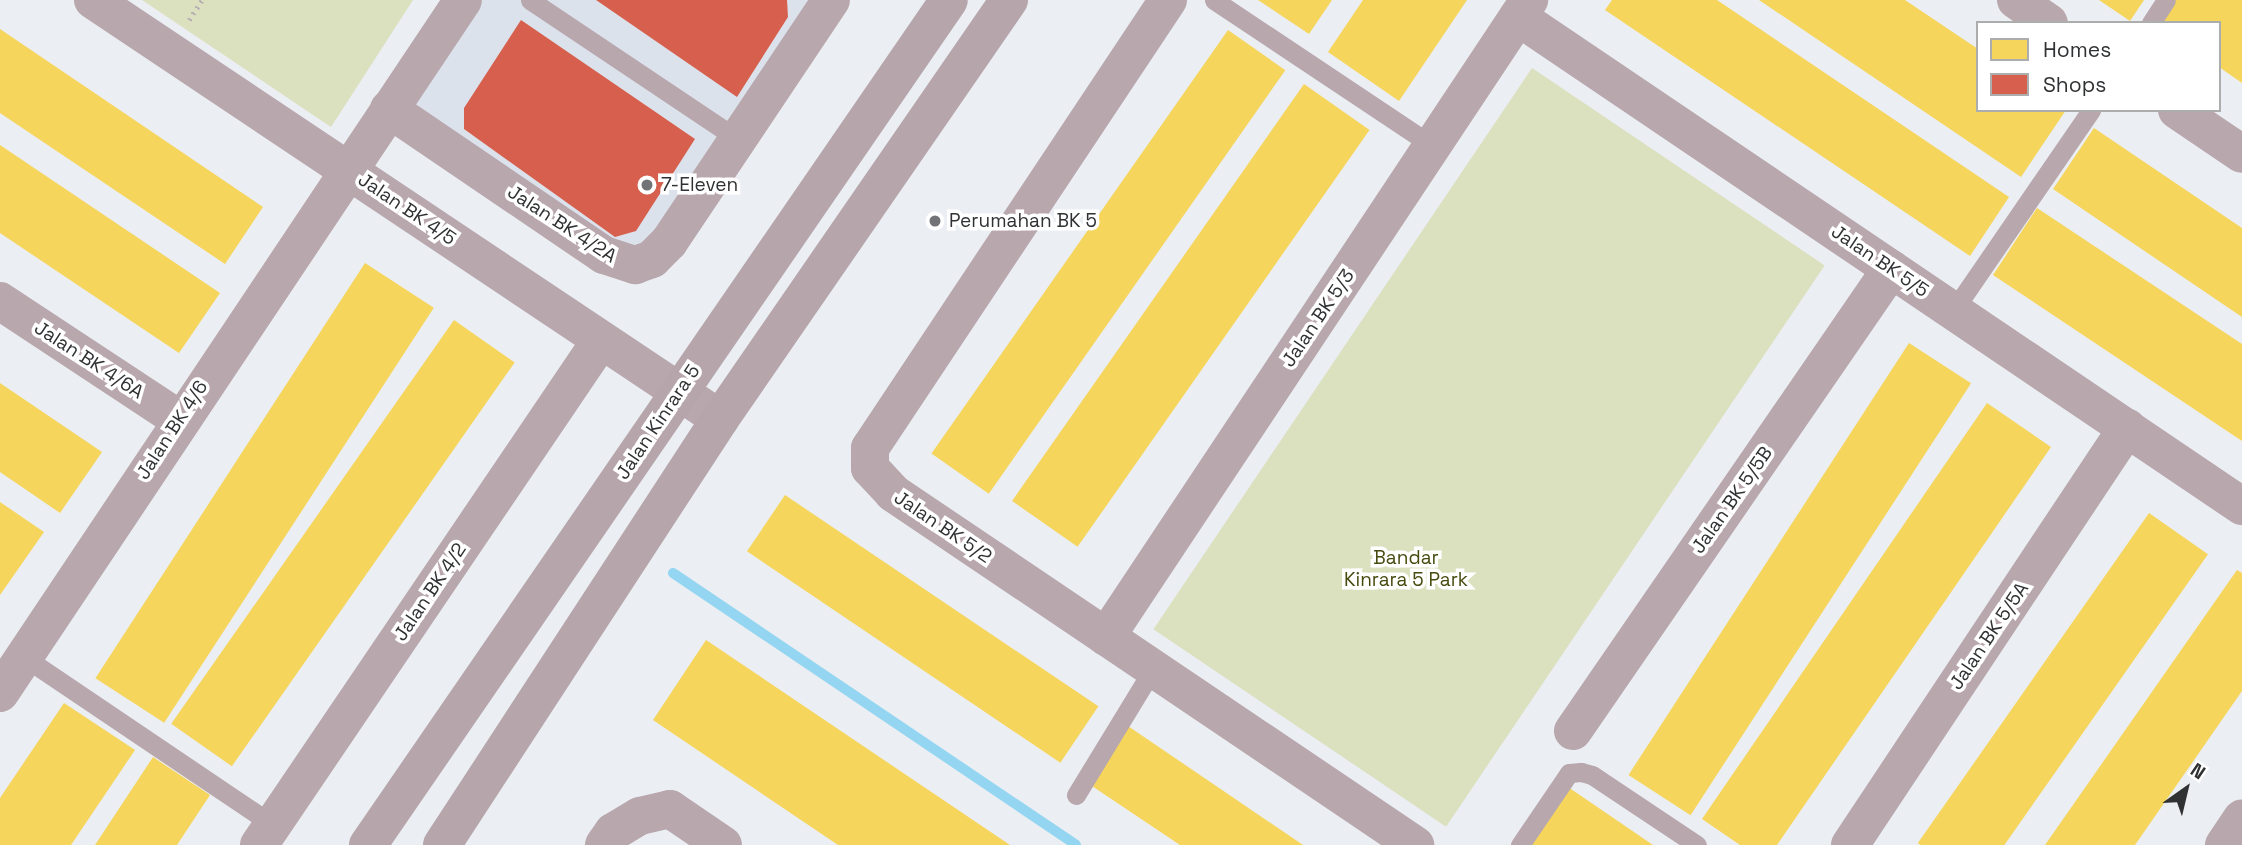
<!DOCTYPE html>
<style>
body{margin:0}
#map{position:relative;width:2242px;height:845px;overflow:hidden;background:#ebeef2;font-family:"Space Grotesk",sans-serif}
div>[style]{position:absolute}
.built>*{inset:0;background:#dce2ec}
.green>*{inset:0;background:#dbe0be;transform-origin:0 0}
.homes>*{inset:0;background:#f6d55c;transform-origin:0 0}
.shops>*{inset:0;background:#d6604d}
.stream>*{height:10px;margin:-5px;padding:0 5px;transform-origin:5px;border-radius:5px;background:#94d6f1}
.path>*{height:4.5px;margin-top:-2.25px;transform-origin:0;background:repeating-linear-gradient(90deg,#b8b1b4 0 2px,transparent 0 7px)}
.lane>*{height:19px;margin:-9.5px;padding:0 9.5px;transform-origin:9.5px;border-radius:9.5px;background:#b8a7ac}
.street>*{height:38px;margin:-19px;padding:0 19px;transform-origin:19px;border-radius:19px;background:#b8a7ac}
.secondary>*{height:38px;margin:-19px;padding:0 19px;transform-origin:19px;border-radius:19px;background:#b6a6ab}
.dots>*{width:19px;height:19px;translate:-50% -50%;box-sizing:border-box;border:4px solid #fff;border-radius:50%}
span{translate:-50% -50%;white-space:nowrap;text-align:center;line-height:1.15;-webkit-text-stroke:7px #fff;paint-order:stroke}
.poi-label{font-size:19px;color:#2f3133}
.left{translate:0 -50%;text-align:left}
.street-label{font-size:19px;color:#2f3133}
.park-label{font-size:19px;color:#484b0f}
.legend{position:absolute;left:1976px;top:21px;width:245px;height:91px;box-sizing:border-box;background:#fff;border:2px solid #acadad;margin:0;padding:9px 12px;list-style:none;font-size:21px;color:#2f3133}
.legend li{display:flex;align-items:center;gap:14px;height:35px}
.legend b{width:35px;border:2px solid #acadad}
.north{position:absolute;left:2151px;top:754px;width:70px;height:70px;-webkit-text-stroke:5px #fff;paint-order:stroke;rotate:34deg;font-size:19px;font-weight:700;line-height:28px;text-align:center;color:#2f3133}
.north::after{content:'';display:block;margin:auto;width:24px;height:32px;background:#2f3133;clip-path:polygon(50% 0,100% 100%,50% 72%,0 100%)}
</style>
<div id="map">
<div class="built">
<i style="clip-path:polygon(479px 0,810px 0,657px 237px,623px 251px,407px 106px)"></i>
</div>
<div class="green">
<i style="clip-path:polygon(142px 0,413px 0,331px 127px)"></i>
<i style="left:1532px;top:68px;width:353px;height:677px;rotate:34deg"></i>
</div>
<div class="homes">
<i style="clip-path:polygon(1258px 0,1332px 0,1309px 34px)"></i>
<i style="clip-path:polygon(1363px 0,1467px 0,1399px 101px,1328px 52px)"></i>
<i style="clip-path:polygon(1612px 0,1717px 0,2009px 197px,1970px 256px,1605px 10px)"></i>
<i style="clip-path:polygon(1759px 0,1905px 0,1978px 49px,1978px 110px,2066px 110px,2021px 177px)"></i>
<i style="clip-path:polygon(2099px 0,2144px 0,2130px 21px)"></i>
<i style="clip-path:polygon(2171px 0,2242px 0,2242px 83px,2219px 67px,2219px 23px,2156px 23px)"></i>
<i style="clip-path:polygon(0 29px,263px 207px,225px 264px,0 113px)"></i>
<i style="left:1228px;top:30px;width:70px;height:517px;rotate:35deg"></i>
<i style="left:1304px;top:84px;width:80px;height:509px;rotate:35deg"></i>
<i style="clip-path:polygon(2094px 128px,2242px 228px,2242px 317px,2053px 189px)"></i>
<i style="clip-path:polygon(0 145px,220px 293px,179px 353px,0 233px)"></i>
<i style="clip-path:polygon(2037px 208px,2242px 344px,2242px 441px,1993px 275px)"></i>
<i style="left:365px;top:263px;width:82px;height:495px;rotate:33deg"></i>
<i style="left:454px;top:320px;width:74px;height:493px;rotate:35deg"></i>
<i style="left:1909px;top:343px;width:74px;height:515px;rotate:33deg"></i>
<i style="clip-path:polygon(0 383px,102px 452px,60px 513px,0 472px)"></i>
<i style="clip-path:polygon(1987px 403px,2051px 447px,1777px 845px,1740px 845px,1702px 819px)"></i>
<i style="left:785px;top:495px;width:378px;height:68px;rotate:34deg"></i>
<i style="clip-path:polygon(0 502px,44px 532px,0 595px)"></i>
<i style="left:2149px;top:513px;width:72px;height:403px;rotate:35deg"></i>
<i style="clip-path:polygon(2237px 570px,2242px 573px,2242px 691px,2135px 845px,2045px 845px)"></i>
<i style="clip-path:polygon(706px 640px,1010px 845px,838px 845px,653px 720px)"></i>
<i style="clip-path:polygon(64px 703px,135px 750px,71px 845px,0 845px,0 798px)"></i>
<i style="clip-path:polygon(1125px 724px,1303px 845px,1180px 845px,1086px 782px)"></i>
<i style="clip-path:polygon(153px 757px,210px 795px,177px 845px,95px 845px)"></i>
<i style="clip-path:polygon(1568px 787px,1653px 845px,1528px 845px)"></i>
</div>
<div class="shops">
<i style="clip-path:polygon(596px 0,787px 0,788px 17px,737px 97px)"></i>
<i style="clip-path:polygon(521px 20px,695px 139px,636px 231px,615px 237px,464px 129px,464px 108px)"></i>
</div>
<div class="stream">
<i style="left:673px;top:573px;width:486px;rotate:34deg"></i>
</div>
<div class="path">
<i style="left:189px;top:20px;width:24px;rotate:-57deg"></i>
</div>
<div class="lane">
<i style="left:530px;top:0;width:250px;rotate:33.8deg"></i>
<i style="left:1214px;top:0;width:263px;rotate:33.7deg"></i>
<i style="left:2151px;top:23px;width:27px;rotate:-57deg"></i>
<i style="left:1953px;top:311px;width:244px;rotate:-55.5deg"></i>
<i style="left:24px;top:657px;width:300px;rotate:34deg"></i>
<i style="left:1076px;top:795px;width:148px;rotate:-58.6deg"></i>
<i style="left:1520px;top:845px;width:87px;rotate:-55.8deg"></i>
<i style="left:1569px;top:773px;width:12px;rotate:-5deg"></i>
<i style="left:1581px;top:772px;width:11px;rotate:15deg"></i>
<i style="left:1592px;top:775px;width:126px;rotate:33.7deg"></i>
</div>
<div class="street">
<i style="left:93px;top:0;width:754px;rotate:33.75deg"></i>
<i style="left:1168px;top:0;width:538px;rotate:123.63deg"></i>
<i style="left:870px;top:448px;width:20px;rotate:90deg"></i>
<i style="left:870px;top:468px;width:34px;rotate:47deg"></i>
<i style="left:893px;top:493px;width:630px;rotate:33.99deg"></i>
<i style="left:2016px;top:0;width:40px;rotate:34.9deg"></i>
<i style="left:1518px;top:17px;width:874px;rotate:34.04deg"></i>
<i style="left:389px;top:109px;width:260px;rotate:34.2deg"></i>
<i style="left:604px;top:255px;width:33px;rotate:18deg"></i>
<i style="left:635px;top:265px;width:18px;rotate:-19deg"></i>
<i style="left:652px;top:259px;width:24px;rotate:-45deg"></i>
<i style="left:669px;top:242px;width:291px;rotate:-56.2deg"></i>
<i style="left:2177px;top:110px;width:78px;rotate:34.1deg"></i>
<i style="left:0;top:301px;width:214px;rotate:33.4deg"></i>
<i style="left:1106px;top:637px;width:765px;rotate:-56.41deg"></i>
<i style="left:0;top:693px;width:833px;rotate:-56.25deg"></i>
<i style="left:1573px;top:731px;width:561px;rotate:-55.46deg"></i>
<i style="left:259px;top:845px;width:610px;rotate:-55.89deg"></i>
<i style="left:604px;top:845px;width:16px;rotate:-55deg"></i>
<i style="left:613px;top:832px;width:31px;rotate:-31deg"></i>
<i style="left:640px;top:816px;width:31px;rotate:-13deg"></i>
<i style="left:670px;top:809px;width:64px;rotate:34.2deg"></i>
<i style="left:1850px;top:845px;width:501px;rotate:-56.41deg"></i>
<i style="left:2224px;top:845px;width:32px;rotate:-56deg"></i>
</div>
<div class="secondary">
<i style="left:368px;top:845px;width:1025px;rotate:-55.49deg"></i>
<i style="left:442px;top:845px;width:509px;rotate:-56.87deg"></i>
<i style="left:720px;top:419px;width:509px;rotate:-55.4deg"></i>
</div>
<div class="dots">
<i style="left:647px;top:185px;background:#717376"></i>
<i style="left:935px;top:221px;background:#717376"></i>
</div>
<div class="poi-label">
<span class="left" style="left:661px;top:185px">7-Eleven</span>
<span class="left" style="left:949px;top:221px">Perumahan BK 5</span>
</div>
<div class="street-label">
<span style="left:407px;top:209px;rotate:34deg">Jalan BK 4/5</span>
<span style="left:562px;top:224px;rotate:33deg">Jalan BK 4/2A</span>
<span style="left:1880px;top:261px;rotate:34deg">Jalan BK 5/5</span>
<span style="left:1318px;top:318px;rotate:-56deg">Jalan BK 5/3</span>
<span style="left:89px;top:360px;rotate:33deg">Jalan BK 4/6A</span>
<span style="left:658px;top:422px;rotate:-56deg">Jalan Kinrara 5</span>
<span style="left:172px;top:430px;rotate:-57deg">Jalan BK 4/6</span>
<span style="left:1732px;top:500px;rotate:-55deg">Jalan BK 5/5B</span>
<span style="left:943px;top:527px;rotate:34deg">Jalan BK 5/2</span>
<span style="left:430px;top:592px;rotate:-56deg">Jalan BK 4/2</span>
<span style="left:1989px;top:636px;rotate:-56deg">Jalan BK 5/5A</span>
</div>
<div class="park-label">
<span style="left:1406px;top:569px">Bandar<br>Kinrara 5 Park</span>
</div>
<ul class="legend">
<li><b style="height:19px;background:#f6d55c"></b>Homes</li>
<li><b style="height:19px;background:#d6604d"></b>Shops</li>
</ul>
<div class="north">N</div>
</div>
